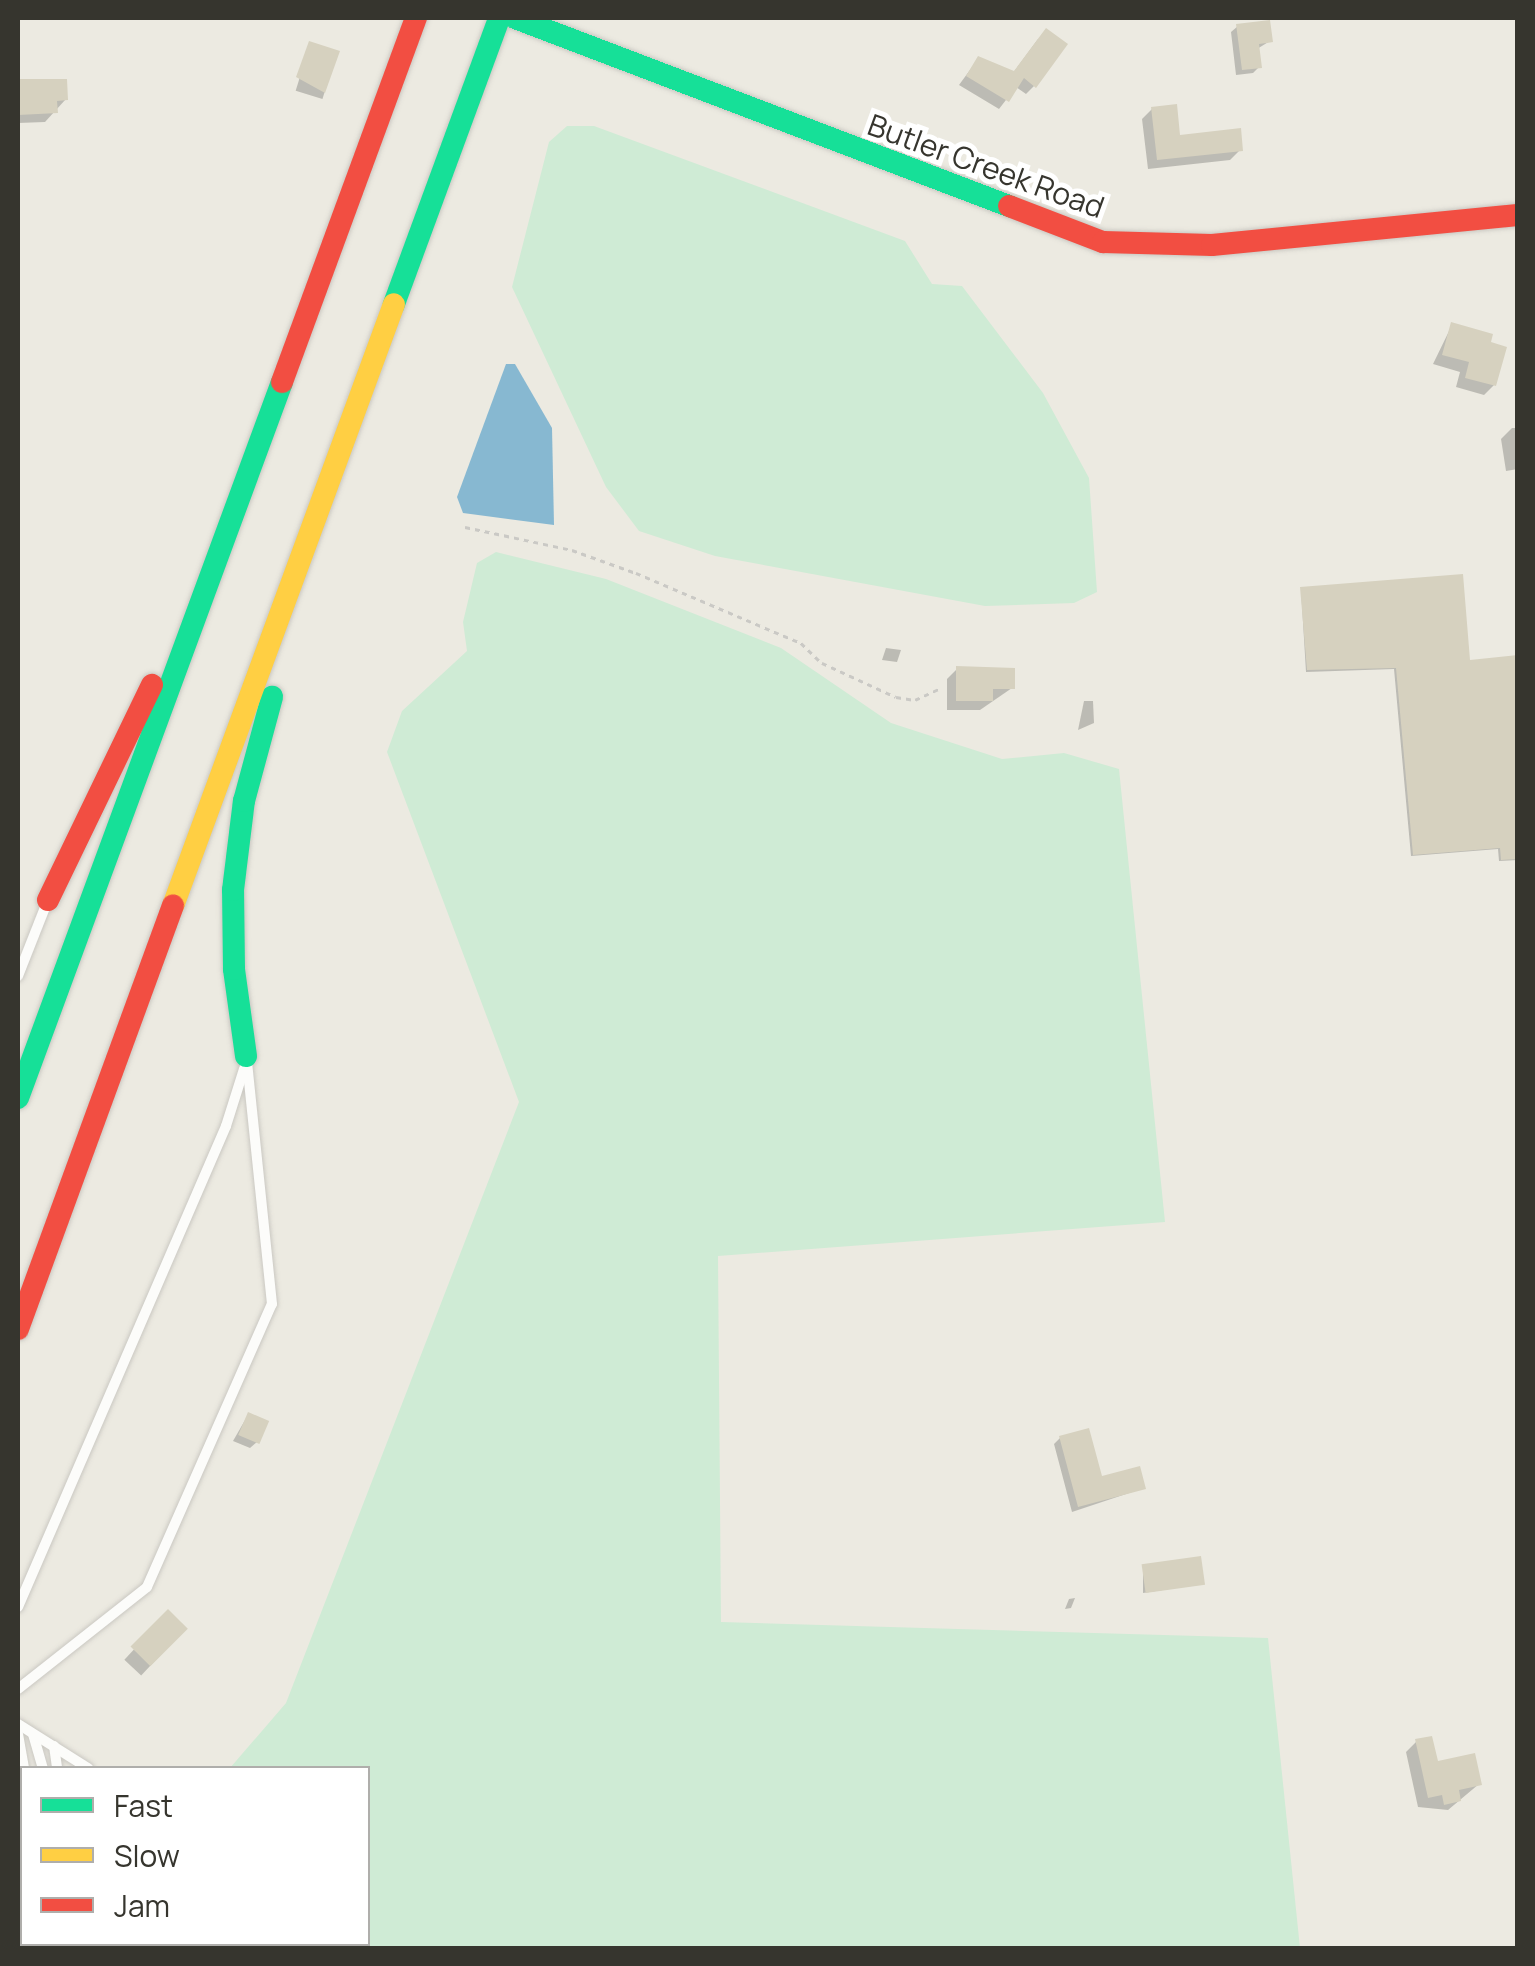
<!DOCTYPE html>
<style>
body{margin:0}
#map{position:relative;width:1535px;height:1966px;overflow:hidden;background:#eceae1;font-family:Manrope,sans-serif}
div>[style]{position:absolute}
.green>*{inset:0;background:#cfebd5}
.water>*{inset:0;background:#87b8d1}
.shadow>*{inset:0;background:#0003;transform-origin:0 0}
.building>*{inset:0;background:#d6d1bf;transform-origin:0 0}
.path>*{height:2.5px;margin-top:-1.25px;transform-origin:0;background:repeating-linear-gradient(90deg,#cac9c5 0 5px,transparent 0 10px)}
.roads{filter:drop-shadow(0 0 2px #cac8c2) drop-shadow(0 0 2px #cac8c2)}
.lane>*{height:10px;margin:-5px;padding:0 5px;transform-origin:5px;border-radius:5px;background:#fcfcfa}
.fast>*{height:22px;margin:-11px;padding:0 11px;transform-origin:11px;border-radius:11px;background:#16e098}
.slow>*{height:22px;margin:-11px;padding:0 11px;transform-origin:11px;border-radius:11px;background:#ffcf43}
.jam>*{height:22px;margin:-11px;padding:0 11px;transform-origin:11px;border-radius:11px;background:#f24e42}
span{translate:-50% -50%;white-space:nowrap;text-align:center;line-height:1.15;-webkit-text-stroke:10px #fff;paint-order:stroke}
.street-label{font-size:30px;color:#36352e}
.frame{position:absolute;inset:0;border:20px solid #36352e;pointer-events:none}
.legend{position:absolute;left:20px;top:1766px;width:350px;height:180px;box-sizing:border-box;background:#fff;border:2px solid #afaeab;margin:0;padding:12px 18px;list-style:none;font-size:30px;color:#36352e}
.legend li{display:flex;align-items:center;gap:20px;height:50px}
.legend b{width:50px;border:2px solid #afaeab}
</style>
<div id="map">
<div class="green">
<i style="clip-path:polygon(567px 126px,594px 126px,905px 241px,932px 284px,962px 286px,1043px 393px,1089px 478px,1097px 592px,1074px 603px,985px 606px,715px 556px,639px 531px,606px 487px,512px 287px,549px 142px)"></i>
<i style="clip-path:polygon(496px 552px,606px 579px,781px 648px,891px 723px,1002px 759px,1064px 753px,1119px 769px,1165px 1222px,718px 1256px,721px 1622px,1268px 1638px,1300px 1948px,73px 1948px,368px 1944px,368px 1768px,230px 1768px,286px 1703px,519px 1102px,387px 752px,402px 711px,467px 651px,463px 622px,477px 563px)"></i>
</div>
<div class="water">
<i style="clip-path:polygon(506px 364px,515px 364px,552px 428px,554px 525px,463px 513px,457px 497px)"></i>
</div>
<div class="shadow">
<i style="clip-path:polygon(1238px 26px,1270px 41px,1257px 49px,1259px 67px,1253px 73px,1236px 75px,1231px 32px)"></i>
<i style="clip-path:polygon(1038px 39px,1034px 86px,1026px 94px,1016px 87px,999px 109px,959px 85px,978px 59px,1013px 73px)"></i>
<i style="left:310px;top:44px;width:28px;height:49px;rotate:17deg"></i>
<i style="clip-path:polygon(65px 81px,66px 99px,45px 122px,18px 123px,18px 87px)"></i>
<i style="clip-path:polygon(1152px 109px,1178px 137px,1240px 150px,1230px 160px,1148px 169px,1142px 119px)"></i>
<i style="clip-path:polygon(1452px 325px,1494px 385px,1484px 395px,1456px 387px,1460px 372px,1433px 364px)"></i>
<i style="clip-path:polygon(1512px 428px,1518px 428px,1518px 469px,1506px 471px,1501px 439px)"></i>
<i style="clip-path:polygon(1301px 589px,1468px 662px,1518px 658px,1518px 860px,1499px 861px,1498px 849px,1411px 856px,1394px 669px,1306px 672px)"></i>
<i style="clip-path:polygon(886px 648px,901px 650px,897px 662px,882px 660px)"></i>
<i style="clip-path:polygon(957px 669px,1012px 688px,980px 710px,947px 710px,947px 679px)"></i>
<i style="clip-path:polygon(1084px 701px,1093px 701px,1094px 723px,1078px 730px)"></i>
<i style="clip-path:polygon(248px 1415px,257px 1442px,250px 1448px,233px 1441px)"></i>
<i style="clip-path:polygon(1060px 1438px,1100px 1479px,1144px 1488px,1072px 1512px,1054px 1444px)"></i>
<i style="clip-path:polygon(1143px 1565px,1202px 1584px,1143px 1593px)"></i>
<i style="clip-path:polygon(1075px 1598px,1071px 1608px,1065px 1609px,1069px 1599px)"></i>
<i style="left:168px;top:1613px;width:23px;height:64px;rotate:43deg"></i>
<i style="clip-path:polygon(1416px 1742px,1436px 1764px,1479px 1784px,1448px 1810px,1418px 1807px,1406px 1752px)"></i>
</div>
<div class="building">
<i style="clip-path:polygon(1270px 20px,1273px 42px,1259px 44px,1262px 68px,1242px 70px,1236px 24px)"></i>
<i style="clip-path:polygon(1046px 28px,1068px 44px,1036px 88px,1024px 78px,1009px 102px,966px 76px,978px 56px,1014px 71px)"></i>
<i style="clip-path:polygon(309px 41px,340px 51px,325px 93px,296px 77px)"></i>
<i style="clip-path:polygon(18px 79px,67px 79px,68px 100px,57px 101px,58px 113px,18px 115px)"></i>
<i style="clip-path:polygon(1177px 104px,1180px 135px,1241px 128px,1243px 151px,1157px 160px,1151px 107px)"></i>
<i style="clip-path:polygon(1451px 322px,1493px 334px,1491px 342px,1507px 347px,1496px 386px,1465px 378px,1469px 362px,1442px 355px)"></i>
<i style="clip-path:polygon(1463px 574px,1470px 660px,1518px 655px,1518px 859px,1501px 860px,1500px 848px,1413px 855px,1396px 668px,1307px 670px,1300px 587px)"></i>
<i style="clip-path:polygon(956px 666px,1015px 668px,1015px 689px,993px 689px,993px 701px,956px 701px)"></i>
<i style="left:248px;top:1412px;width:23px;height:25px;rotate:23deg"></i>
<i style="clip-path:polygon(1089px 1428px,1102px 1476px,1140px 1466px,1146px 1489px,1078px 1507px,1059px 1436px)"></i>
<i style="left:1201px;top:1556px;width:29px;height:60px;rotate:82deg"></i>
<i style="left:168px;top:1609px;width:28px;height:53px;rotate:45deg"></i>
<i style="clip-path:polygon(1432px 1736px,1438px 1761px,1475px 1753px,1482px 1785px,1459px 1790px,1461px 1801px,1444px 1805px,1442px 1795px,1428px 1798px,1415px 1739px)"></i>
</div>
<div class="path">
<i style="left:465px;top:527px;width:109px;rotate:12.1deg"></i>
<i style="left:572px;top:550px;width:68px;rotate:19.8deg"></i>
<i style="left:636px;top:573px;width:179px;rotate:23deg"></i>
<i style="left:801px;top:643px;width:29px;rotate:44deg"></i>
<i style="left:822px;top:663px;width:81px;rotate:24.7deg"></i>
<i style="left:896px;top:697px;width:19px;rotate:9deg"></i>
<i style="left:915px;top:700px;width:26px;rotate:-25deg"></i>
</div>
<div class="roads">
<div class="lane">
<i style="left:18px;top:976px;width:76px;rotate:-68.5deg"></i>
<i style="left:18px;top:1607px;width:524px;rotate:-66.61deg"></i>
<i style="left:226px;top:1126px;width:60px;rotate:-72.5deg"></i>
<i style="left:18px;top:1689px;width:164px;rotate:-38.3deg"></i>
<i style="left:147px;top:1587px;width:309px;rotate:-66.2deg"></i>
<i style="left:272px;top:1304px;width:243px;rotate:-95.9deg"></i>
<i style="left:18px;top:1724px;width:83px;rotate:32.2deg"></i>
<i style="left:18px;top:1734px;width:35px;rotate:80deg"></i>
<i style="left:33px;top:1734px;width:35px;rotate:74deg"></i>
<i style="left:54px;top:1746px;width:22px;rotate:82deg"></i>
<i style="left:18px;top:1816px;width:27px;rotate:-82deg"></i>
<i style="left:18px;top:1858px;width:14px;rotate:-73deg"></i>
<i style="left:18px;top:1896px;width:15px;rotate:-74deg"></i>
<i style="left:50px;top:1948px;width:5px;rotate:-53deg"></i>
</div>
<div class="fast">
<i style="left:515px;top:18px;width:529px;rotate:20.84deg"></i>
<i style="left:394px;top:304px;width:305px;rotate:-69.8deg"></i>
<i style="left:246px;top:1056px;width:88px;rotate:-97.9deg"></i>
<i style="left:234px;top:969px;width:79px;rotate:-90.7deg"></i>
<i style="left:233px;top:890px;width:90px;rotate:-83deg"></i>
<i style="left:244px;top:801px;width:108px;rotate:-74.9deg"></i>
<i style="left:18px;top:1098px;width:763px;rotate:-69.76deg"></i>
</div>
<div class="slow">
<i style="left:173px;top:906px;width:641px;rotate:-69.84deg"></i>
</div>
<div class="jam">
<i style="left:1009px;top:206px;width:101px;rotate:21deg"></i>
<i style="left:1103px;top:242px;width:109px;rotate:1.6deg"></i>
<i style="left:1212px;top:245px;width:307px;rotate:-5.6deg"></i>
<i style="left:282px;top:382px;width:388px;rotate:-69.8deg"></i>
<i style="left:48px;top:900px;width:239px;rotate:-64.2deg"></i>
<i style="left:18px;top:1329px;width:451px;rotate:-69.9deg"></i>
</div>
</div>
<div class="street-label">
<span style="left:986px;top:166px;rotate:20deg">Butler Creek Road</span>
</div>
<div class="frame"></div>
<ul class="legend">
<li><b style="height:12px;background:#16e098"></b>Fast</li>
<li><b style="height:12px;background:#ffcf43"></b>Slow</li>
<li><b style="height:12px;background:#f24e42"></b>Jam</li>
</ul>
</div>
